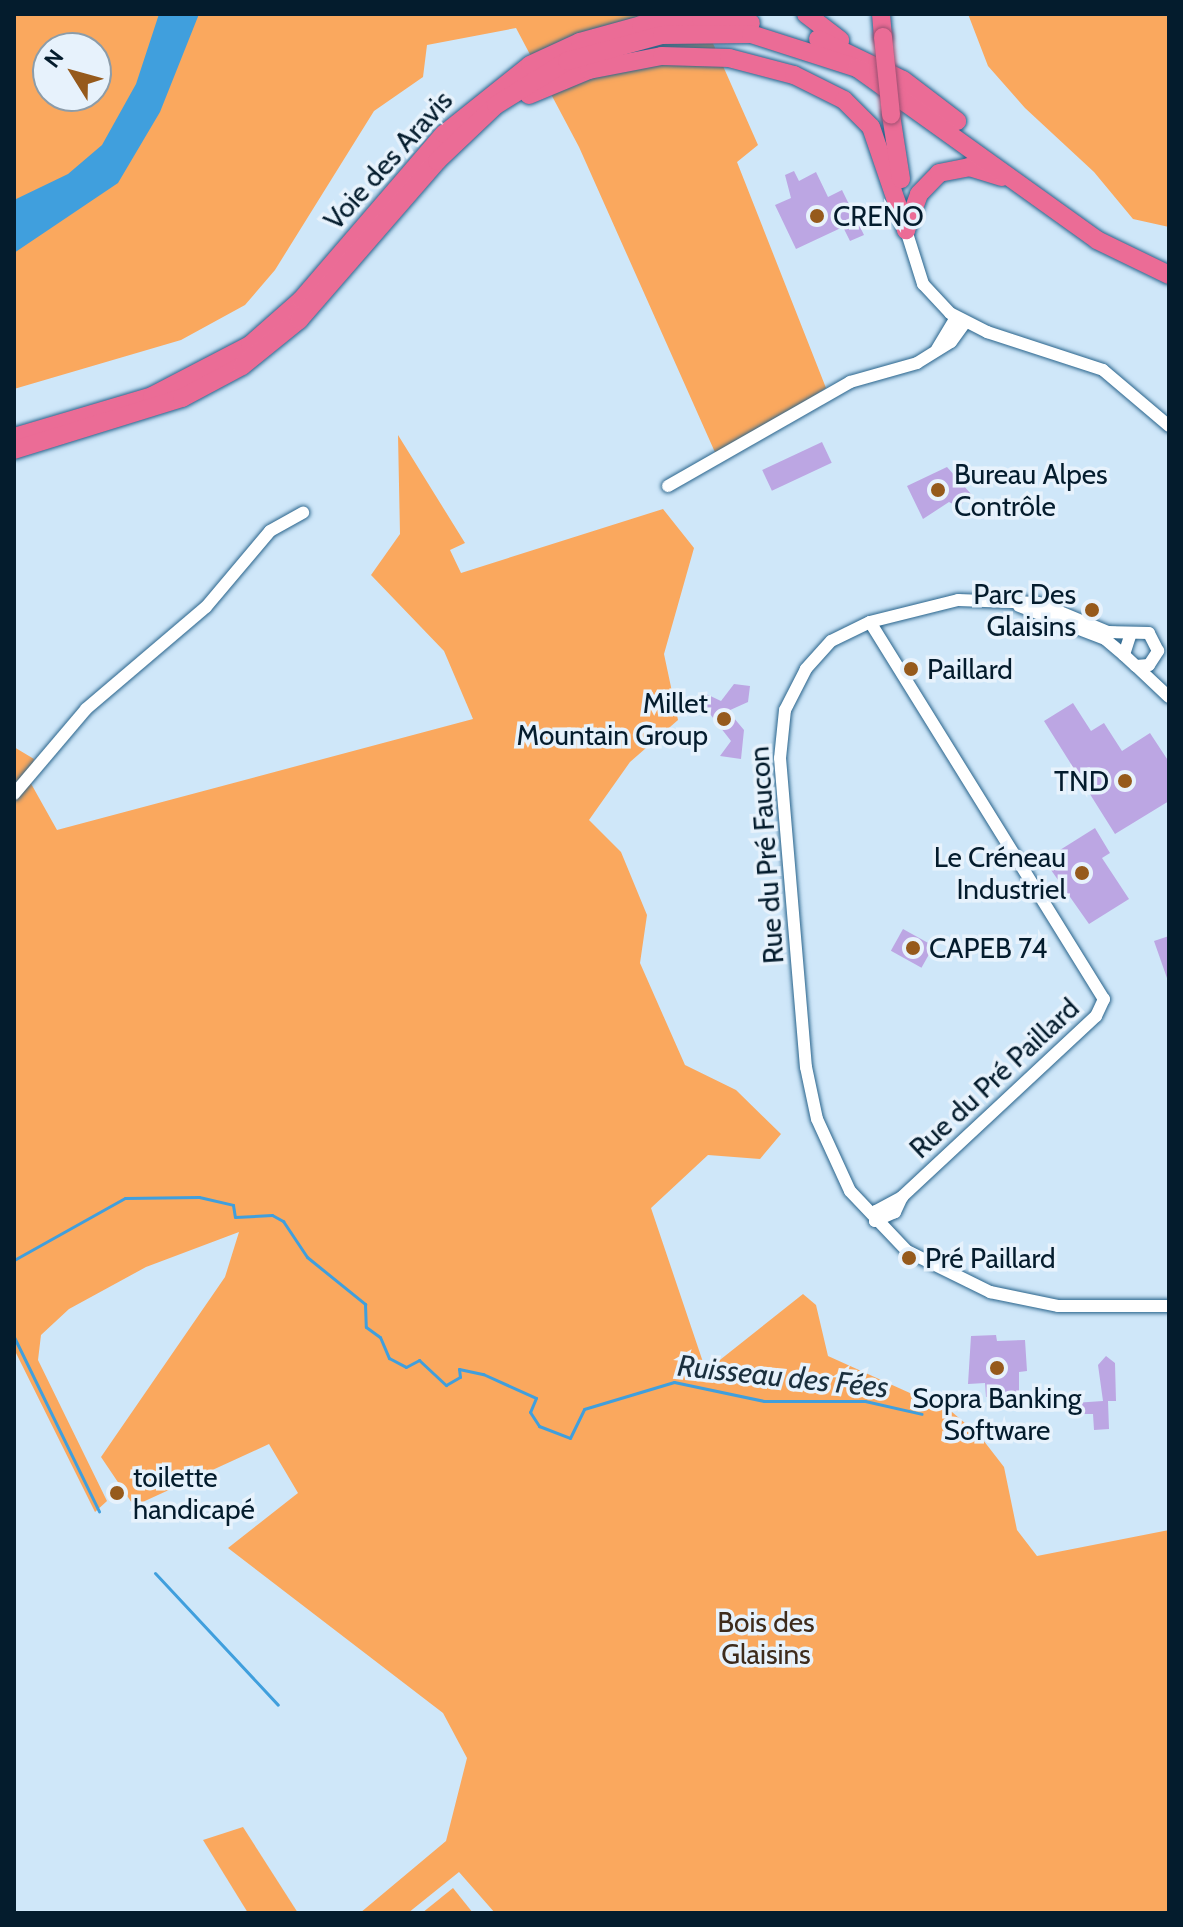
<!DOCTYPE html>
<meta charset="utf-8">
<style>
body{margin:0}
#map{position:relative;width:1183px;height:1927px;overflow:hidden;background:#cfe7f9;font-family:Cabin,sans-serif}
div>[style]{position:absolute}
.green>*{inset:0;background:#faa85e}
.water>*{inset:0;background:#409fdd}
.stream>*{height:3px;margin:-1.5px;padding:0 1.5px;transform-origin:1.5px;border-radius:1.5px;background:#409fdd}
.building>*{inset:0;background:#bca6e3;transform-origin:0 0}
.roads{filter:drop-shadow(0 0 2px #28638b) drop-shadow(0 0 2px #28638b)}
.minor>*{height:12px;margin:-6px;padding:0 6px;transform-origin:6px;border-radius:6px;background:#fff}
.highway>*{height:18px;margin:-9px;padding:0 9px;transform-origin:9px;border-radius:9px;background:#eb6c96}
.bridges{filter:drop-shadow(0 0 2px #9a5071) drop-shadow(0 0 2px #9a5071)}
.highway-bridge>*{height:18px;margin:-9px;padding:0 9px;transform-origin:9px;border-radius:9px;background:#eb6c96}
.dots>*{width:22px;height:22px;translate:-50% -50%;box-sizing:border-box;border:4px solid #e7f2fc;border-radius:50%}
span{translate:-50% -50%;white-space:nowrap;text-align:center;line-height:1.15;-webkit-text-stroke:7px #e7f2fc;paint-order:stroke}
.street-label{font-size:28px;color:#041c2d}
.poi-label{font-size:28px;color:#041c2d}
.left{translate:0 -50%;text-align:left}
.right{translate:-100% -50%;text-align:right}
.park-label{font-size:28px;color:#3e2b1b}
.water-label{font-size:30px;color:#1b303e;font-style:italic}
.frame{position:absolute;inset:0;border:16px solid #041c2d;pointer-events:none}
.north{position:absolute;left:32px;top:32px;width:80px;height:80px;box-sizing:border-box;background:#e7f2fc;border:2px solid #8c9ca9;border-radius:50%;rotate:307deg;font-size:22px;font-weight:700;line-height:32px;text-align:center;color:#041c2d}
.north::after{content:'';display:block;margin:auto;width:28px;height:36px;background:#965a1c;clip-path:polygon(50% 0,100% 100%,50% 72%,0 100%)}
</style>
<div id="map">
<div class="green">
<i style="clip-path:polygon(evenodd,14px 14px,700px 14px,758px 145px,737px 162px,826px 388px,718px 459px,579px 147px,516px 28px,427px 45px,423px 77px,374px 111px,275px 270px,245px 305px,181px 340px,14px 389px,14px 14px,48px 48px,96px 48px,96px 96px,48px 96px,48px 48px)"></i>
<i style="clip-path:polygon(968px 14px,1169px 14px,1169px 227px,1133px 219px,1094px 172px,1025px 108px,988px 66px)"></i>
<i style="clip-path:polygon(398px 435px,465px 543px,450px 550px,461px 573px,663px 509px,694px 548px,664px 654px,678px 720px,630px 762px,589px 820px,621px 852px,647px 915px,640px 963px,685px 1065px,736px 1090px,781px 1134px,760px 1159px,708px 1155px,651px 1208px,706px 1371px,803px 1294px,816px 1305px,828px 1356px,952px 1412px,980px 1436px,1004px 1467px,1017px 1530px,1037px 1556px,1169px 1530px,1169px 1913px,495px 1913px,459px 1872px,408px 1913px,360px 1913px,446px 1841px,467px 1758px,443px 1713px,228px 1548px,298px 1493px,269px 1444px,134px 1506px,101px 1457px,225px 1277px,239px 1232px,146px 1267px,69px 1309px,41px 1335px,38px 1360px,107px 1501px,95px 1512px,14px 1349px,14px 747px,34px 759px,29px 780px,57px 830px,473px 719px,444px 651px,371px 575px,400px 534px)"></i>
<i style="clip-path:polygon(243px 1827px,298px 1913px,248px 1913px,203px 1840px)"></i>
<i style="clip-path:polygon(453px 1888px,473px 1913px,422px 1913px)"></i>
</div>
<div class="water">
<i style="clip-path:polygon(159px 14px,199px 14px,160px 112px,118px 183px,14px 253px,14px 200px,68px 174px,102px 145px,136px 84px)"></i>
</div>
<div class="stream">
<i style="left:14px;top:1260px;width:127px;rotate:-29.2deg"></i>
<i style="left:125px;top:1198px;width:74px;rotate:-0.8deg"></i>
<i style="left:199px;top:1197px;width:35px;rotate:13deg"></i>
<i style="left:233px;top:1205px;width:12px;rotate:81deg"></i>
<i style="left:235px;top:1217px;width:37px;rotate:-3deg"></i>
<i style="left:272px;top:1215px;width:13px;rotate:29deg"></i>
<i style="left:283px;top:1221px;width:43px;rotate:56.3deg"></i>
<i style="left:307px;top:1257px;width:75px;rotate:39deg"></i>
<i style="left:365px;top:1304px;width:23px;rotate:88deg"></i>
<i style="left:366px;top:1327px;width:17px;rotate:36deg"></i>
<i style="left:380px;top:1337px;width:23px;rotate:67deg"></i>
<i style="left:389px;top:1358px;width:19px;rotate:28deg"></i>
<i style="left:406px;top:1367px;width:15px;rotate:-28deg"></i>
<i style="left:419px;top:1360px;width:37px;rotate:43deg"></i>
<i style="left:446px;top:1385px;width:16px;rotate:-30deg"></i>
<i style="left:460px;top:1377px;width:8px;rotate:-97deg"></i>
<i style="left:459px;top:1369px;width:25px;rotate:12deg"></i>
<i style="left:483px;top:1374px;width:58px;rotate:24.4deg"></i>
<i style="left:536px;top:1398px;width:15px;rotate:113deg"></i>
<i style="left:530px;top:1412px;width:17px;rotate:57deg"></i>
<i style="left:539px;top:1426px;width:33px;rotate:21deg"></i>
<i style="left:570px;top:1438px;width:32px;rotate:-64deg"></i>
<i style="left:584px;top:1409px;width:94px;rotate:-16.7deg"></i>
<i style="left:674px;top:1382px;width:92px;rotate:11.9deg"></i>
<i style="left:764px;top:1401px;width:101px"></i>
<i style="left:865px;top:1401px;width:58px;rotate:12.8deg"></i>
<i style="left:14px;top:1287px;width:27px;rotate:-90deg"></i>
<i style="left:14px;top:1337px;width:194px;rotate:64deg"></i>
<i style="left:155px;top:1573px;width:180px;rotate:47deg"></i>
</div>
<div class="building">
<i style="clip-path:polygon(794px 171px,799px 181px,816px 172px,828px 197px,842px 190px,864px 235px,850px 241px,843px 227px,796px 249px,775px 205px,791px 198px,785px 175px)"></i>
<i style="left:822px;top:442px;width:23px;height:66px;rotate:65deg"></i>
<i style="clip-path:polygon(947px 467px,971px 494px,959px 507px,949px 502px,923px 519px,907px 486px)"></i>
<i style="clip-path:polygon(734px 684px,750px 686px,748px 702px,728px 711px,744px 730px,741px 759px,720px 756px,731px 741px,703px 705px,704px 693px,721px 701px)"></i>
<i style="clip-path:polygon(1073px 703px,1091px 731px,1104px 723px,1122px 751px,1150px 733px,1169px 762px,1169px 801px,1115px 834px,1044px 721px)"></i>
<i style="clip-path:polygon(1095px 828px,1110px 853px,1102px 858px,1129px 899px,1089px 924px,1044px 860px)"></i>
<i style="left:903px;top:929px;width:35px;height:25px;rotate:29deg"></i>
<i style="clip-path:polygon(1169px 936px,1169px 980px,1168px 981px,1154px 941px)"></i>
<i style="clip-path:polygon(996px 1335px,997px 1341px,1025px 1340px,1027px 1371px,1019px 1372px,1019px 1396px,986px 1397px,985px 1383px,968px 1384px,971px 1336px)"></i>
<i style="clip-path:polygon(1106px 1356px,1115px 1363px,1116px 1401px,1108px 1401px,1109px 1429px,1094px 1430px,1093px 1414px,1075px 1414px,1074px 1403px,1103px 1401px,1098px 1365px)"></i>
</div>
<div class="roads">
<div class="minor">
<i style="left:906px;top:230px;width:57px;rotate:72.5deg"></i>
<i style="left:923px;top:284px;width:40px;rotate:47deg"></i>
<i style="left:950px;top:313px;width:42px;rotate:27.2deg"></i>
<i style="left:987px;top:332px;width:122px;rotate:18.1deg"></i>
<i style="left:1103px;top:370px;width:87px;rotate:40.3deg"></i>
<i style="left:937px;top:349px;width:37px;rotate:-59deg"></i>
<i style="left:668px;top:486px;width:210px;rotate:-29.7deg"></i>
<i style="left:850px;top:382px;width:70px;rotate:-15.8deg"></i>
<i style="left:917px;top:363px;width:40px;rotate:-32deg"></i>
<i style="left:951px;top:342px;width:24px;rotate:-54deg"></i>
<i style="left:1019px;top:606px;width:92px;rotate:21deg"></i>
<i style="left:1105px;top:639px;width:25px;rotate:40deg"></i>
<i style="left:870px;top:622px;width:444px;rotate:58.2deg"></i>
<i style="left:1104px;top:999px;width:19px;rotate:115deg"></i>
<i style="left:1096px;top:1016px;width:265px;rotate:137deg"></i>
<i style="left:902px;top:1197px;width:17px;rotate:115deg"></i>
<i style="left:895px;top:1212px;width:22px;rotate:156deg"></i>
<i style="left:875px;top:1221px;width:10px;rotate:-84deg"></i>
<i style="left:876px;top:1211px;width:30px;rotate:-28deg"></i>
<i style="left:1131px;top:633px;width:23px;rotate:108deg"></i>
<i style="left:1124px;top:655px;width:16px;rotate:43deg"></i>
<i style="left:1136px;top:666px;width:13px;rotate:-4deg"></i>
<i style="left:1149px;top:665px;width:17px;rotate:-57deg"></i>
<i style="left:1158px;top:651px;width:20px;rotate:-117deg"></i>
<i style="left:1149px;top:633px;width:41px;rotate:-178.6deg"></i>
<i style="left:1108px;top:632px;width:76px;rotate:-157.5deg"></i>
<i style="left:1038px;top:603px;width:80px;rotate:-177.9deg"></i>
<i style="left:958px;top:600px;width:91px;rotate:166deg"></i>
<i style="left:870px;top:622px;width:43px;rotate:154deg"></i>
<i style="left:831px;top:641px;width:38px;rotate:132deg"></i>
<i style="left:806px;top:669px;width:46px;rotate:117.1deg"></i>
<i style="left:785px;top:710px;width:48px;rotate:95.9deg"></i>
<i style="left:780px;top:758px;width:310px;rotate:85.2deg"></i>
<i style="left:806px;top:1067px;width:53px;rotate:78.1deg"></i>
<i style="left:817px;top:1119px;width:79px;rotate:65.4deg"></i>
<i style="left:850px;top:1191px;width:83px;rotate:46.5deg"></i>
<i style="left:907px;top:1251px;width:93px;rotate:26.3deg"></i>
<i style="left:990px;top:1292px;width:69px;rotate:11.6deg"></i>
<i style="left:1058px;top:1306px;width:111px"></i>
<i style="left:1136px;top:666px;width:45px;rotate:43.2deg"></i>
<i style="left:14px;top:794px;width:111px;rotate:-49.7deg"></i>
<i style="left:86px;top:709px;width:157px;rotate:-40.4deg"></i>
<i style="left:206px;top:607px;width:99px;rotate:-49.9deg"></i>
<i style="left:270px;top:531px;width:38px;rotate:-29deg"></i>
</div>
<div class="highway">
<i style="left:806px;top:14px;width:43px;rotate:37.4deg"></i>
<i style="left:881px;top:14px;width:23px;rotate:85deg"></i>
<i style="left:818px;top:39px;width:94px;rotate:25.8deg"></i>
<i style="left:903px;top:80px;width:68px;rotate:37.2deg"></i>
<i style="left:529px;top:95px;width:65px;rotate:-22.6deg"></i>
<i style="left:589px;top:70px;width:74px;rotate:-10.9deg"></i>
<i style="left:662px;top:56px;width:67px;rotate:1.7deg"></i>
<i style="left:729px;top:58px;width:67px;rotate:14.7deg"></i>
<i style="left:794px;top:75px;width:56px;rotate:26.6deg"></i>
<i style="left:844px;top:100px;width:38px;rotate:45deg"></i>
<i style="left:871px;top:127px;width:109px;rotate:71.2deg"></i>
<i style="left:891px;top:115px;width:65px;rotate:81.1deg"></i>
<i style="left:906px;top:230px;width:38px;rotate:-70deg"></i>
<i style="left:919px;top:194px;width:29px;rotate:-46deg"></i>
<i style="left:939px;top:173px;width:31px;rotate:-11deg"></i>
<i style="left:969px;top:167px;width:34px;rotate:17deg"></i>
<i style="left:14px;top:437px;width:144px;rotate:-16.5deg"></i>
<i style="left:152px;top:396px;width:110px;rotate:-27.5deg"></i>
<i style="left:250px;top:345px;width:68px;rotate:-41.4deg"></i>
<i style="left:301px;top:300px;width:219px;rotate:-49.3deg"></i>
<i style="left:444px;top:134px;width:110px;rotate:-38.7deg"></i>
<i style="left:530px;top:65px;width:55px;rotate:-24.7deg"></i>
<i style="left:580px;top:42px;width:63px;rotate:-15.6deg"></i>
<i style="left:641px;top:25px;width:60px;rotate:-5.7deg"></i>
<i style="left:701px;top:19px;width:50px;rotate:4.6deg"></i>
<i style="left:14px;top:450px;width:176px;rotate:-17.2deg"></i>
<i style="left:182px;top:398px;width:68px;rotate:-28.1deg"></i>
<i style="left:242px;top:366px;width:73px;rotate:-38.9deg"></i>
<i style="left:299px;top:320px;width:211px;rotate:-49deg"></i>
<i style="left:437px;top:161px;width:81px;rotate:-43.5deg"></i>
<i style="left:496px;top:105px;width:84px;rotate:-31.8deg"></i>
<i style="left:567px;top:61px;width:98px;rotate:-15.3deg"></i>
<i style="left:662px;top:35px;width:89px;rotate:-0.6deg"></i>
<i style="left:751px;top:34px;width:111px;rotate:17.8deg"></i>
<i style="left:857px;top:68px;width:295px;rotate:35.6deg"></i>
<i style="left:1097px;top:240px;width:80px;rotate:25.9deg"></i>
</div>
</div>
<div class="bridges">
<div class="highway-bridge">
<i style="left:883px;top:37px;width:78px;rotate:84.1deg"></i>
</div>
</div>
<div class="dots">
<i style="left:817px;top:216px;background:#965a1c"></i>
<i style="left:938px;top:490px;background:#965a1c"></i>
<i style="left:1092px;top:610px;background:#965a1c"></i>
<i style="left:911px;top:669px;background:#965a1c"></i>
<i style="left:724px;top:719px;background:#965a1c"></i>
<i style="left:1125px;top:781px;background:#965a1c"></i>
<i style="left:1082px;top:873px;background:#965a1c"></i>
<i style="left:913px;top:948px;background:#965a1c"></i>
<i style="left:909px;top:1258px;background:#965a1c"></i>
<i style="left:997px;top:1368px;background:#965a1c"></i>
<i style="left:117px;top:1493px;background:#965a1c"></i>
</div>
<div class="street-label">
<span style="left:388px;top:160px;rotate:-48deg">Voie des Aravis</span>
<span style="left:766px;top:855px;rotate:-94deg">Rue du Pré Faucon</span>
<span style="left:994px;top:1078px;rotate:-43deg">Rue du Pré Paillard</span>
</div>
<div class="poi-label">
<span class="left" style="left:833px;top:216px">CRENO</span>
<span class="left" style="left:954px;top:490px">Bureau Alpes<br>Contrôle</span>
<span class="right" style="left:1076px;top:610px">Parc Des<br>Glaisins</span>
<span class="left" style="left:927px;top:669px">Paillard</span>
<span class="right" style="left:708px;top:719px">Millet<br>Mountain Group</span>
<span class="right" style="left:1109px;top:781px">TND</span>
<span class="right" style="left:1066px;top:873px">Le Créneau<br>Industriel</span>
<span class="left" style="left:929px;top:948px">CAPEB 74</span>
<span class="left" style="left:925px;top:1258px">Pré Paillard</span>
<span style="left:997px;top:1414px">Sopra Banking<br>Software</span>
<span class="left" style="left:133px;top:1493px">toilette<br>handicapé</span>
</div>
<div class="park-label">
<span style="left:766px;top:1638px">Bois des<br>Glaisins</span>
</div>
<div class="water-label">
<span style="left:783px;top:1377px;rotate:6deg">Ruisseau des Fées</span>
</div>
<div class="frame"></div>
<div class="north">N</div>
</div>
